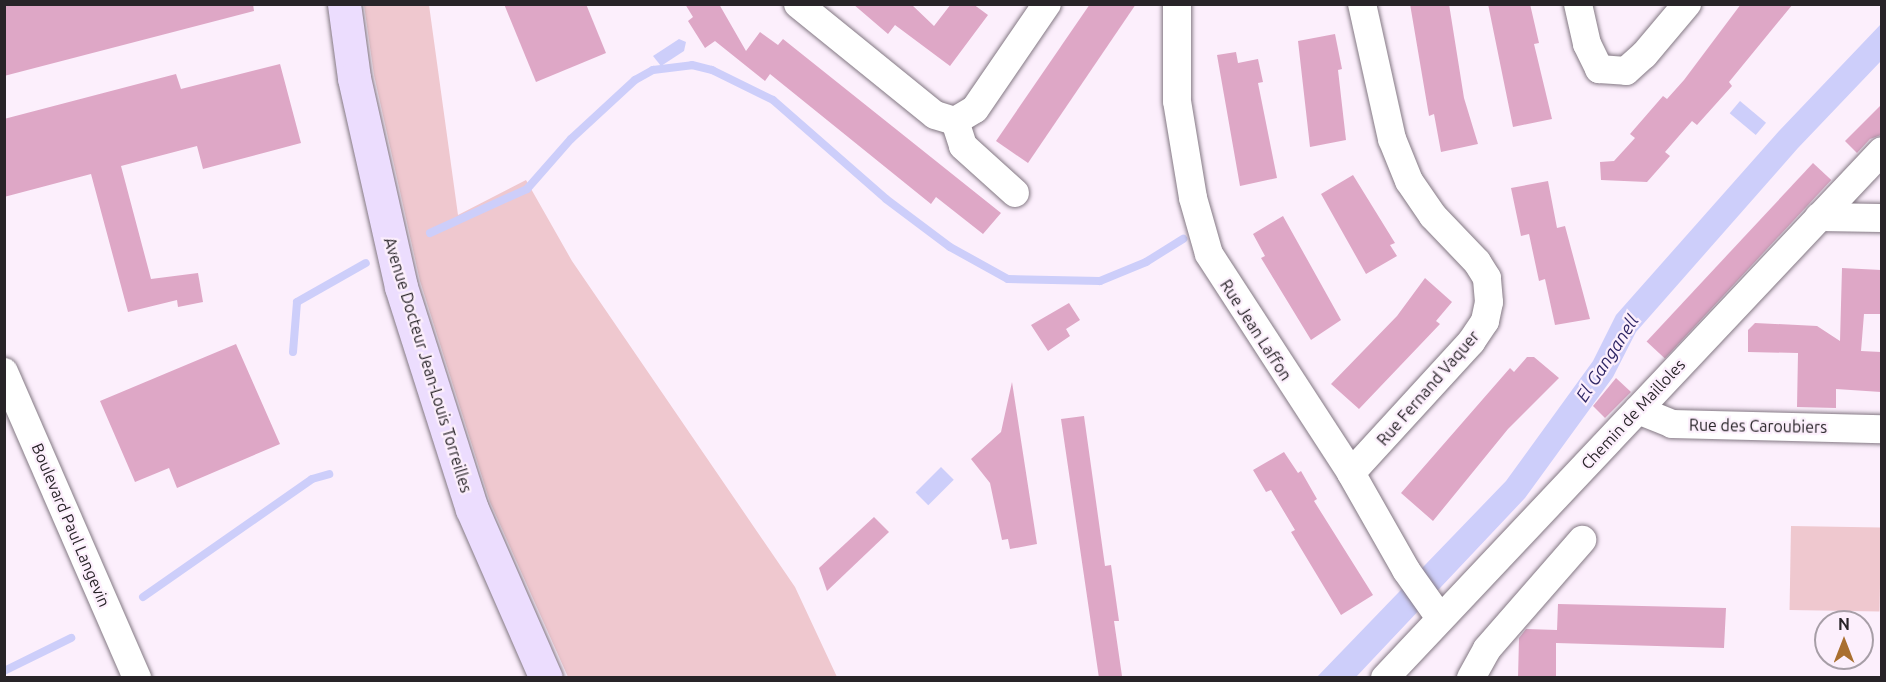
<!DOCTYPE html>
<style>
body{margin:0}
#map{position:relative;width:1886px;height:682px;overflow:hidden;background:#fceffc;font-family:Ubuntu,sans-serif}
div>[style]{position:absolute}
.green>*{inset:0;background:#efc8cf;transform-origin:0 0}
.water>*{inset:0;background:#cdcefa;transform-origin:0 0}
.stream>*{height:8px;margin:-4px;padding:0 4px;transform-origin:4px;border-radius:4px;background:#cdcefa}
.building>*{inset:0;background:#dea7c6;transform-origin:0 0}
.roads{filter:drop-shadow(0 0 2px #837883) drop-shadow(0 0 2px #837883)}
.minor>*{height:28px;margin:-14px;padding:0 14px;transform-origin:14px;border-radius:14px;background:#fff}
.major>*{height:33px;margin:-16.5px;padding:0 16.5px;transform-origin:16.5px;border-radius:16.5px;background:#ecddfe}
span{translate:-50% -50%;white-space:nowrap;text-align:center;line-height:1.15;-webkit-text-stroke:4.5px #fceffc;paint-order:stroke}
.street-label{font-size:16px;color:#282428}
.water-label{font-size:18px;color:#2e2665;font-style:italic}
.frame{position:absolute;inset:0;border:6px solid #282428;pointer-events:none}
.north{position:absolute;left:1814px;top:610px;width:60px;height:60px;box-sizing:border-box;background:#fceffc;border:2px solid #a79ea7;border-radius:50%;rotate:0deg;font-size:16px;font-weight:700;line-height:24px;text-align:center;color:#282428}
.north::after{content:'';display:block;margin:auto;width:21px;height:27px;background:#a96f2f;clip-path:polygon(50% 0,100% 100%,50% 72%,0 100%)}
</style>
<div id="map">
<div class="green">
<i style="clip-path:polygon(364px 5px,429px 5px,458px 215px,526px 180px,572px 261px,795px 587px,837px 677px,568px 677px,490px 502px,420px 281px,374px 75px)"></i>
<i style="left:1791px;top:526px;width:90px;height:84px;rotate:1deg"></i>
</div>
<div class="water">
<i style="clip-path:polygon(1881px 24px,1881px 61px,1798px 148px,1636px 332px,1613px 377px,1525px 498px,1356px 677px,1316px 678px,1506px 481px,1593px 361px,1616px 315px,1779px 131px)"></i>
<i style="clip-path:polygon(679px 39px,686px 42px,684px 51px,661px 66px,653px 56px)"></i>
<i style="left:1740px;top:101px;width:34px;height:16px;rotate:40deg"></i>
<i style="left:941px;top:467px;width:18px;height:36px;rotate:45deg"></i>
</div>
<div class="stream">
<i style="left:430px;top:233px;width:107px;rotate:-24.4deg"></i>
<i style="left:527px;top:189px;width:67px;rotate:-48.7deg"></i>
<i style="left:571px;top:139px;width:87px;rotate:-42.7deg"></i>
<i style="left:635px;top:80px;width:21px;rotate:-29deg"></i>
<i style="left:653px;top:70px;width:39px;rotate:-7deg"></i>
<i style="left:692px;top:65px;width:21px;rotate:14deg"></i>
<i style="left:712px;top:70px;width:68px;rotate:26.2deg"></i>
<i style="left:773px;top:100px;width:150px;rotate:41.2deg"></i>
<i style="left:886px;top:199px;width:80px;rotate:36.9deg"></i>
<i style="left:950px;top:247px;width:66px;rotate:28.9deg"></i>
<i style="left:1008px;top:279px;width:92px;rotate:1.2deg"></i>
<i style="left:1100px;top:281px;width:50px;rotate:-22.4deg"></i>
<i style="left:1146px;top:262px;width:44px;rotate:-31.9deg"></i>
<i style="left:293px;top:352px;width:50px;rotate:-85.4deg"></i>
<i style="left:297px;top:302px;width:79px;rotate:-29.5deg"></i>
<i style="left:143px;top:597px;width:206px;rotate:-34.9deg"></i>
<i style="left:312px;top:479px;width:18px;rotate:-16deg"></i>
<i style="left:4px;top:671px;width:75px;rotate:-26.2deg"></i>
</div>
<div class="building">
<i style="clip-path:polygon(4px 4px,253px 4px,254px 11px,4px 76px)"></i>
<i style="clip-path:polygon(504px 4px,586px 4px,606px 53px,536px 82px)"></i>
<i style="clip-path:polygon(685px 4px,719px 4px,746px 51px,760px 32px,778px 45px,783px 39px,1001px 213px,983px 234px,936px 197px,931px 204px,770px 74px,765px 81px,715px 41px,705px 48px,688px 21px,693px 17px)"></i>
<i style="clip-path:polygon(853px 4px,911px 4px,934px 26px,951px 4px,973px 4px,988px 15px,950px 66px,895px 25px,888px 34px)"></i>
<i style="clip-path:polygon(1090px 4px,1136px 4px,1028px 163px,996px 141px)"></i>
<i style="clip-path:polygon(1410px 4px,1449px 4px,1464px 98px,1478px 144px,1441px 152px,1434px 114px,1429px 116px)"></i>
<i style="clip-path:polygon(1488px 4px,1530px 4px,1539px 43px,1534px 44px,1552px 119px,1513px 127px)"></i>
<i style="clip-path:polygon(1741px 4px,1793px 4px,1729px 82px,1732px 86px,1697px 125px,1692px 121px,1665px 152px,1670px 156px,1647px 182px,1601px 180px,1600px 162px,1614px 161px,1635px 138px,1630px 134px,1663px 96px,1667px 99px,1684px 80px)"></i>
<i style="clip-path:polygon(1335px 34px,1342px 69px,1338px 70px,1346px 140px,1310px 147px,1298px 41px)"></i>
<i style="clip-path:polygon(1236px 52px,1238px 63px,1258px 59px,1263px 82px,1258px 83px,1277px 178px,1240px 186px,1217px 55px)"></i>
<i style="clip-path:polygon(280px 64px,301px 143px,203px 169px,197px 146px,121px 166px,151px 279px,198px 273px,203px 302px,178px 307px,177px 300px,128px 312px,91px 174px,4px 197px,4px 119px,176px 74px,181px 89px)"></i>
<i style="clip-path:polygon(1881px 105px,1881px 135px,1870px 139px,1857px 153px,1845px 141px)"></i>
<i style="left:1813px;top:163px;width:25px;height:244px;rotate:43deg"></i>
<i style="clip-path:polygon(1353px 175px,1395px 243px,1390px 245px,1397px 256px,1366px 274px,1321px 194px)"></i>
<i style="clip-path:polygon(1548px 181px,1557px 228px,1565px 226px,1590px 319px,1555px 325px,1545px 279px,1539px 281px,1529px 234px,1521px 236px,1511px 188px)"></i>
<i style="clip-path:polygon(1283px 216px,1341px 320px,1311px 340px,1261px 258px,1265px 256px,1253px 234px)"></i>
<i style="clip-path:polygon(1842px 268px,1881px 270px,1881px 314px,1864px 314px,1861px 351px,1881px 352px,1881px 392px,1836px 389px,1836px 408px,1797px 407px,1798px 353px,1748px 352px,1748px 330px,1755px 323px,1817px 326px,1840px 341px)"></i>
<i style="clip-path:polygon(1425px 278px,1452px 302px,1436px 321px,1440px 324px,1359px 409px,1331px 384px,1397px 316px)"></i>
<i style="clip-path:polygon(1069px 303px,1080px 320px,1066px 329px,1070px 336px,1048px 351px,1031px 325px)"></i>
<i style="clip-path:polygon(236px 344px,280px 444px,177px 488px,169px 468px,135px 482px,100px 401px)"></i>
<i style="clip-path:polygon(1527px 357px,1534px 357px,1559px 378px,1508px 429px,1433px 521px,1401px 493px,1510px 368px,1514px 372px)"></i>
<i style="clip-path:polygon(1616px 378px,1631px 392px,1605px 418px,1593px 406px)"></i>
<i style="clip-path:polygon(1012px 382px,1037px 544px,1010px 549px,1008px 539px,1002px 540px,990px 483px,971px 459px,1001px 432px)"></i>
<i style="clip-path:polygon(1084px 416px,1105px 566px,1111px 565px,1119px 621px,1114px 621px,1122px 676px,1107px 678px,1099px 678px,1061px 419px)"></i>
<i style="clip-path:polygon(1284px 452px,1298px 473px,1301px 471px,1317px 499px,1314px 501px,1373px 595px,1341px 615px,1291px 532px,1295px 530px,1271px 490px,1266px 492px,1253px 470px)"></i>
<i style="clip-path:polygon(874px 517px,889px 532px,827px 591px,819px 568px)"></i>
<i style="clip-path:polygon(1558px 604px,1726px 608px,1724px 648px,1556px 643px,1556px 678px,1518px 678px,1519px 638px,1526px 629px,1557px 630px)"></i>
</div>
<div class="roads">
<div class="minor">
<i style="left:798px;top:4px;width:176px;rotate:39deg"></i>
<i style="left:935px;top:115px;width:21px;rotate:17deg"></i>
<i style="left:955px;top:121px;width:26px;rotate:72deg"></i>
<i style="left:963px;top:146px;width:70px;rotate:42.1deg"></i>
<i style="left:1177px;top:4px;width:97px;rotate:90deg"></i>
<i style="left:1177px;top:101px;width:98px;rotate:80.6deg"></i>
<i style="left:1193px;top:198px;width:58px;rotate:74.1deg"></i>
<i style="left:1209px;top:254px;width:261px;rotate:57deg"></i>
<i style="left:1351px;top:473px;width:112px;rotate:60.4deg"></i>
<i style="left:1406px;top:570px;width:59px;rotate:54.7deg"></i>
<i style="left:1578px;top:4px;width:41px;rotate:77.3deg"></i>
<i style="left:1587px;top:44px;width:28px;rotate:64deg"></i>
<i style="left:1599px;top:69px;width:27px;rotate:4deg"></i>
<i style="left:1626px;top:71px;width:24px;rotate:-42deg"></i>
<i style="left:1644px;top:55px;width:67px;rotate:-49.9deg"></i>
<i style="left:955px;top:121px;width:23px;rotate:-31deg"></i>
<i style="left:975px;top:109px;width:127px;rotate:-55.6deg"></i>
<i style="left:1819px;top:217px;width:63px;rotate:0.9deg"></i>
<i style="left:4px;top:372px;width:334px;rotate:66.5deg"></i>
<i style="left:1638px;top:410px;width:37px;rotate:22deg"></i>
<i style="left:1672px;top:424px;width:210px;rotate:1.4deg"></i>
<i style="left:1351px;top:473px;width:178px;rotate:-47.5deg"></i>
<i style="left:1471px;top:342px;width:25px;rotate:-56deg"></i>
<i style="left:1485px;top:321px;width:19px;rotate:-78deg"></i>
<i style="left:1489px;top:302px;width:24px;rotate:-95deg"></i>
<i style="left:1487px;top:278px;width:19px;rotate:-122deg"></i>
<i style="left:1477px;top:262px;width:64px;rotate:-133.7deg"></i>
<i style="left:1433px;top:216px;width:42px;rotate:-124.4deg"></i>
<i style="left:1409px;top:181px;width:45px;rotate:-112deg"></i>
<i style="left:1392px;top:139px;width:138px;rotate:-102.5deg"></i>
<i style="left:1385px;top:678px;width:724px;rotate:-46.68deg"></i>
<i style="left:1471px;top:678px;width:33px;rotate:-61deg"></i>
<i style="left:1487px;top:649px;width:145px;rotate:-48.9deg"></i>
</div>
<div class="major">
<i style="left:344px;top:4px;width:75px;rotate:82.3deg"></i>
<i style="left:354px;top:78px;width:214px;rotate:77.3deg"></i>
<i style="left:401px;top:287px;width:233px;rotate:72.3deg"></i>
<i style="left:472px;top:509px;width:184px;rotate:66.4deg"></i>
</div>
</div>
<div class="street-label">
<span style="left:1256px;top:330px;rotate:57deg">Rue Jean Laffon</span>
<span style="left:428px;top:365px;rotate:73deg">Avenue Docteur Jean-Louis Torreilles</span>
<span style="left:1428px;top:388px;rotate:-49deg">Rue Fernand Vaquer</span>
<span style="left:1633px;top:414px;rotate:-47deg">Chemin de Mailloles</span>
<span style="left:1758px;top:426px;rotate:1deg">Rue des Caroubiers</span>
<span style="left:71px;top:525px;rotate:67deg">Boulevard Paul Langevin</span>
</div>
<div class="water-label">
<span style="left:1607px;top:358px;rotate:-57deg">El Ganganell</span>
</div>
<div class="frame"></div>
<div class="north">N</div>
</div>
